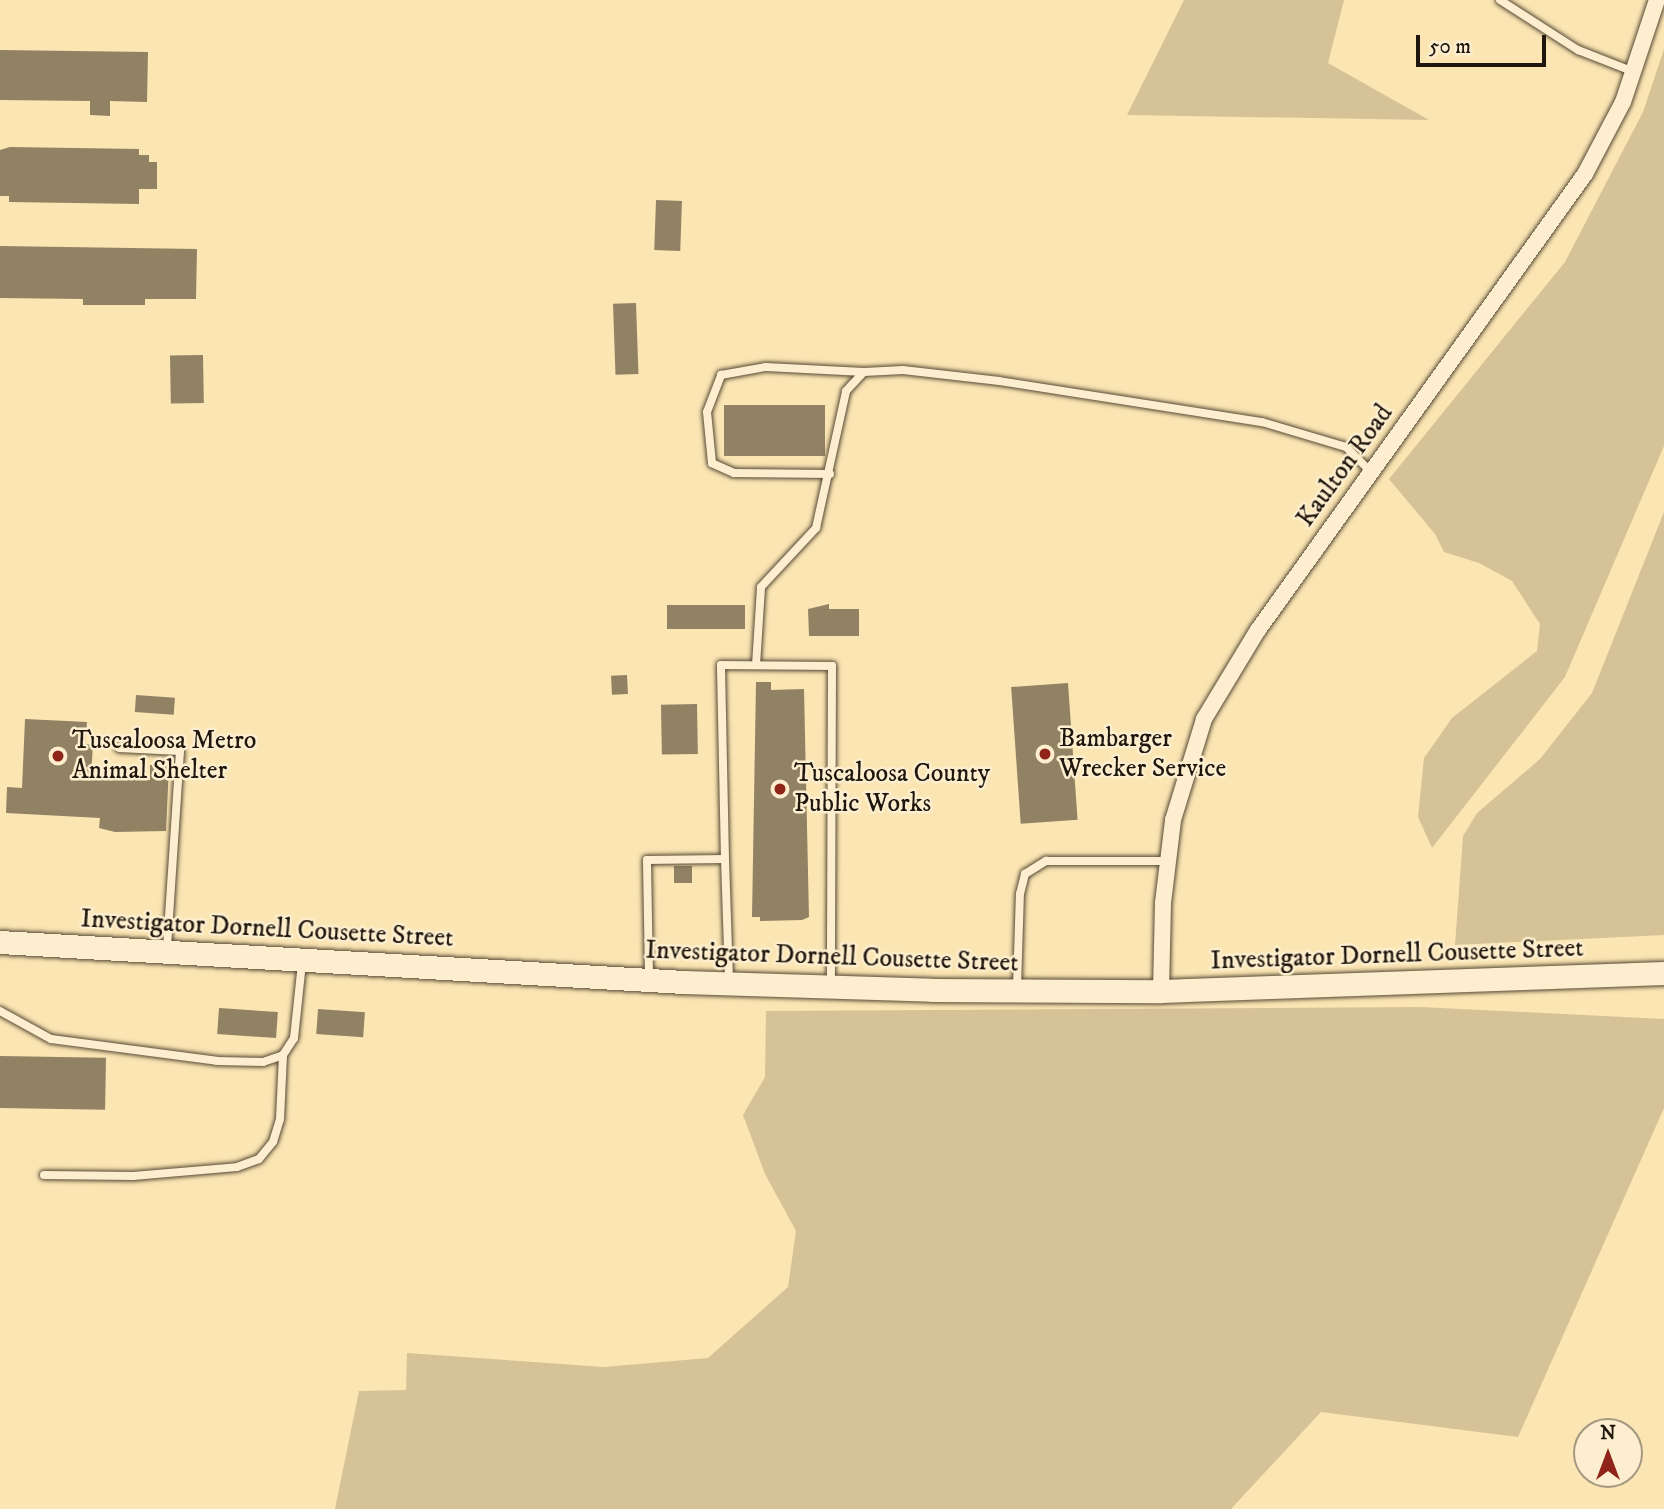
<!DOCTYPE html>
<style>
body{margin:0}
#map{position:relative;width:1664px;height:1509px;overflow:hidden;background:#fbe5b3;font-family:"IM FELL DW Pica",serif}
div>[style]{position:absolute}
.green>*{inset:0;background:#d6c297}
.building>*{inset:0;background:#918263;transform-origin:0 0}
.roads{filter:drop-shadow(0 0 2px #564a36) drop-shadow(0 0 2px #564a36)}
.lane>*{height:8px;margin:-4px;padding:0 4px;transform-origin:4px;border-radius:4px;background:#fceece}
.street>*{height:16px;margin:-8px;padding:0 8px;transform-origin:8px;border-radius:8px;background:#fceece}
.secondary>*{height:23px;margin:-11.5px;padding:0 11.5px;transform-origin:11.5px;border-radius:11.5px;background:#fceece}
.dots>*{width:19px;height:19px;translate:-50% -50%;box-sizing:border-box;border:4px solid #fceece;border-radius:50%}
span{translate:-50% -50%;white-space:nowrap;text-align:center;line-height:1.15;-webkit-text-stroke:5px #fceece;paint-order:stroke}
.street-label{font-size:26px;color:#1f160d}
.poi-label{font-size:26px;color:#1f160d}
.left{translate:0 -50%;text-align:left}
.north{position:absolute;left:1573px;top:1418px;width:70px;height:70px;box-sizing:border-box;background:#fceece;border:2px solid #a49881;border-radius:50%;rotate:0deg;font-size:19px;font-weight:700;line-height:28px;text-align:center;color:#1f160d}
.north::after{content:'';display:block;margin:auto;width:24px;height:32px;background:#8f2418;clip-path:polygon(50% 0,100% 100%,50% 72%,0 100%)}
.scale{position:absolute;left:1416px;top:35px;width:130px;height:32px;box-sizing:border-box;border:4px solid #1f160d;border-top:0;padding-left:9px;font-size:21px;line-height:24px;white-space:nowrap;color:#1f160d;-webkit-text-stroke:5px #fceece;paint-order:stroke}
</style>
<div id="map">
<div class="green">
<i style="clip-path:polygon(1184px 0,1344px 0,1328px 63px,1429px 120px,1127px 115px)"></i>
<i style="clip-path:polygon(1664px 49px,1664px 446px,1565px 677px,1432px 848px,1418px 817px,1424px 758px,1452px 718px,1537px 651px,1540px 624px,1512px 581px,1479px 563px,1444px 552px,1435px 534px,1389px 479px,1565px 262px,1643px 112px)"></i>
<i style="clip-path:polygon(1664px 512px,1664px 935px,1455px 945px,1463px 836px,1477px 813px,1540px 759px,1592px 693px)"></i>
<i style="clip-path:polygon(1420px 1007px,1664px 1019px,1664px 1108px,1518px 1437px,1321px 1412px,1231px 1509px,335px 1509px,359px 1391px,406px 1390px,407px 1353px,604px 1367px,708px 1358px,788px 1287px,796px 1231px,765px 1174px,743px 1115px,765px 1077px,766px 1011px)"></i>
</div>
<div class="building">
<i style="clip-path:polygon(0 50px,148px 52px,147px 102px,110px 101px,110px 116px,90px 115px,90px 101px,0 100px)"></i>
<i style="clip-path:polygon(10px 147px,139px 149px,139px 155px,149px 155px,149px 162px,157px 162px,157px 189px,139px 189px,139px 204px,9px 202px,9px 196px,0 196px,0 150px)"></i>
<i style="left:656px;top:200px;width:26px;height:50px;rotate:2deg"></i>
<i style="clip-path:polygon(0 246px,197px 249px,196px 299px,145px 299px,145px 305px,83px 305px,83px 299px,0 298px)"></i>
<i style="left:636px;top:303px;width:71px;height:23px;rotate:88deg"></i>
<i style="left:203px;top:355px;width:48px;height:33px;rotate:89deg"></i>
<i style="left:825px;top:405px;width:51px;height:101px;rotate:90deg"></i>
<i style="clip-path:polygon(829px 604px,829px 609px,859px 609px,859px 636px,809px 636px,808px 609px)"></i>
<i style="left:745px;top:605px;width:24px;height:78px;rotate:90deg"></i>
<i style="left:627px;top:675px;width:19px;height:16px;rotate:87deg"></i>
<i style="clip-path:polygon(756px 682px,771px 682px,771px 690px,804px 689px,809px 917px,802px 920px,760px 921px,760px 917px,752px 917px)"></i>
<i style="left:1068px;top:683px;width:137px;height:57px;rotate:86deg"></i>
<i style="left:136px;top:695px;width:39px;height:17px;rotate:4deg"></i>
<i style="left:697px;top:704px;width:50px;height:36px;rotate:89deg"></i>
<i style="clip-path:polygon(25px 719px,87px 722px,85px 744px,93px 745px,91px 776px,150px 780px,150px 765px,169px 766px,166px 831px,115px 832px,99px 828px,100px 818px,6px 813px,7px 787px,22px 788px)"></i>
<i style="left:674px;top:866px;width:18px;height:17px"></i>
<i style="left:219px;top:1008px;width:59px;height:26px;rotate:4deg"></i>
<i style="left:318px;top:1009px;width:47px;height:25px;rotate:4deg"></i>
<i style="left:0;top:1056px;width:106px;height:52px;rotate:1deg"></i>
</div>
<div class="roads">
<div class="lane">
<i style="left:1500px;top:0;width:93px;rotate:32.7deg"></i>
<i style="left:1578px;top:50px;width:60px;rotate:21.4deg"></i>
<i style="left:830px;top:474px;width:96px;rotate:-179.4deg"></i>
<i style="left:734px;top:473px;width:24px;rotate:-156deg"></i>
<i style="left:712px;top:463px;width:51px;rotate:-95.6deg"></i>
<i style="left:707px;top:412px;width:40px;rotate:-69deg"></i>
<i style="left:721px;top:375px;width:46px;rotate:-10.1deg"></i>
<i style="left:766px;top:367px;width:98px;rotate:2.9deg"></i>
<i style="left:864px;top:372px;width:39px;rotate:-3deg"></i>
<i style="left:903px;top:370px;width:97px;rotate:6.5deg"></i>
<i style="left:999px;top:381px;width:266px;rotate:8.9deg"></i>
<i style="left:1262px;top:422px;width:88px;rotate:16.6deg"></i>
<i style="left:1346px;top:447px;width:35px;rotate:45deg"></i>
<i style="left:756px;top:665px;width:78px;rotate:-86.3deg"></i>
<i style="left:761px;top:587px;width:81px;rotate:-47deg"></i>
<i style="left:816px;top:528px;width:140px;rotate:-77.6deg"></i>
<i style="left:846px;top:391px;width:26px;rotate:-47deg"></i>
<i style="left:119px;top:748px;width:61px;rotate:2.8deg"></i>
<i style="left:180px;top:751px;width:197px;rotate:93.8deg"></i>
<i style="left:725px;top:859px;width:194px;rotate:-91.2deg"></i>
<i style="left:721px;top:665px;width:111px;rotate:0.5deg"></i>
<i style="left:832px;top:666px;width:318px;rotate:90.2deg"></i>
<i style="left:649px;top:976px;width:116px;rotate:-91deg"></i>
<i style="left:647px;top:860px;width:78px;rotate:-0.7deg"></i>
<i style="left:725px;top:859px;width:121px;rotate:88.1deg"></i>
<i style="left:1017px;top:987px;width:93px;rotate:-88.2deg"></i>
<i style="left:1020px;top:894px;width:21px;rotate:-76deg"></i>
<i style="left:1025px;top:874px;width:25px;rotate:-32deg"></i>
<i style="left:1046px;top:861px;width:120px"></i>
<i style="left:0;top:1011px;width:58px;rotate:28.8deg"></i>
<i style="left:51px;top:1039px;width:167px;rotate:7.5deg"></i>
<i style="left:217px;top:1061px;width:46px;rotate:1.2deg"></i>
<i style="left:263px;top:1062px;width:21px;rotate:-19deg"></i>
<i style="left:283px;top:1055px;width:20px;rotate:-57deg"></i>
<i style="left:294px;top:1038px;width:75px;rotate:-83.9deg"></i>
<i style="left:44px;top:1175px;width:89px;rotate:0.6deg"></i>
<i style="left:133px;top:1176px;width:104px;rotate:-4.9deg"></i>
<i style="left:237px;top:1167px;width:23px;rotate:-20deg"></i>
<i style="left:259px;top:1159px;width:22px;rotate:-51deg"></i>
<i style="left:273px;top:1142px;width:24px;rotate:-73deg"></i>
<i style="left:280px;top:1119px;width:64px;rotate:-87.3deg"></i>
</div>
<div class="street">
<i style="left:1161px;top:991px;width:88px;rotate:-88.7deg"></i>
<i style="left:1163px;top:903px;width:84px;rotate:-83.1deg"></i>
<i style="left:1173px;top:820px;width:106px;rotate:-72.9deg"></i>
<i style="left:1204px;top:719px;width:104px;rotate:-58.8deg"></i>
<i style="left:1258px;top:630px;width:561px;rotate:-54.36deg"></i>
<i style="left:1585px;top:174px;width:81px;rotate:-62.2deg"></i>
<i style="left:1623px;top:102px;width:108px;rotate:-71.6deg"></i>
</div>
<div class="secondary">
<i style="left:0;top:942px;width:684px;rotate:3.35deg"></i>
<i style="left:683px;top:982px;width:249px;rotate:1.8deg"></i>
<i style="left:932px;top:990px;width:229px;rotate:0.3deg"></i>
<i style="left:1161px;top:991px;width:503px;rotate:-2.05deg"></i>
</div>
</div>
<div class="dots">
<i style="left:1045px;top:754px;background:#8f2418"></i>
<i style="left:58px;top:756px;background:#8f2418"></i>
<i style="left:780px;top:789px;background:#8f2418"></i>
</div>
<div class="street-label">
<span style="left:1345px;top:466px;rotate:-54deg">Kaulton Road</span>
<span style="left:267px;top:929px;rotate:3deg">Investigator Dornell Cousette Street</span>
<span style="left:1397px;top:955px;rotate:-2deg">Investigator Dornell Cousette Street</span>
<span style="left:832px;top:957px;rotate:2deg">Investigator Dornell Cousette Street</span>
</div>
<div class="poi-label">
<span class="left" style="left:1059px;top:754px">Bambarger<br>Wrecker Service</span>
<span class="left" style="left:72px;top:756px">Tuscaloosa Metro<br>Animal Shelter</span>
<span class="left" style="left:794px;top:789px">Tuscaloosa County<br>Public Works</span>
</div>
<div class="north">N</div>
<div class="scale">50 m</div>
</div>
